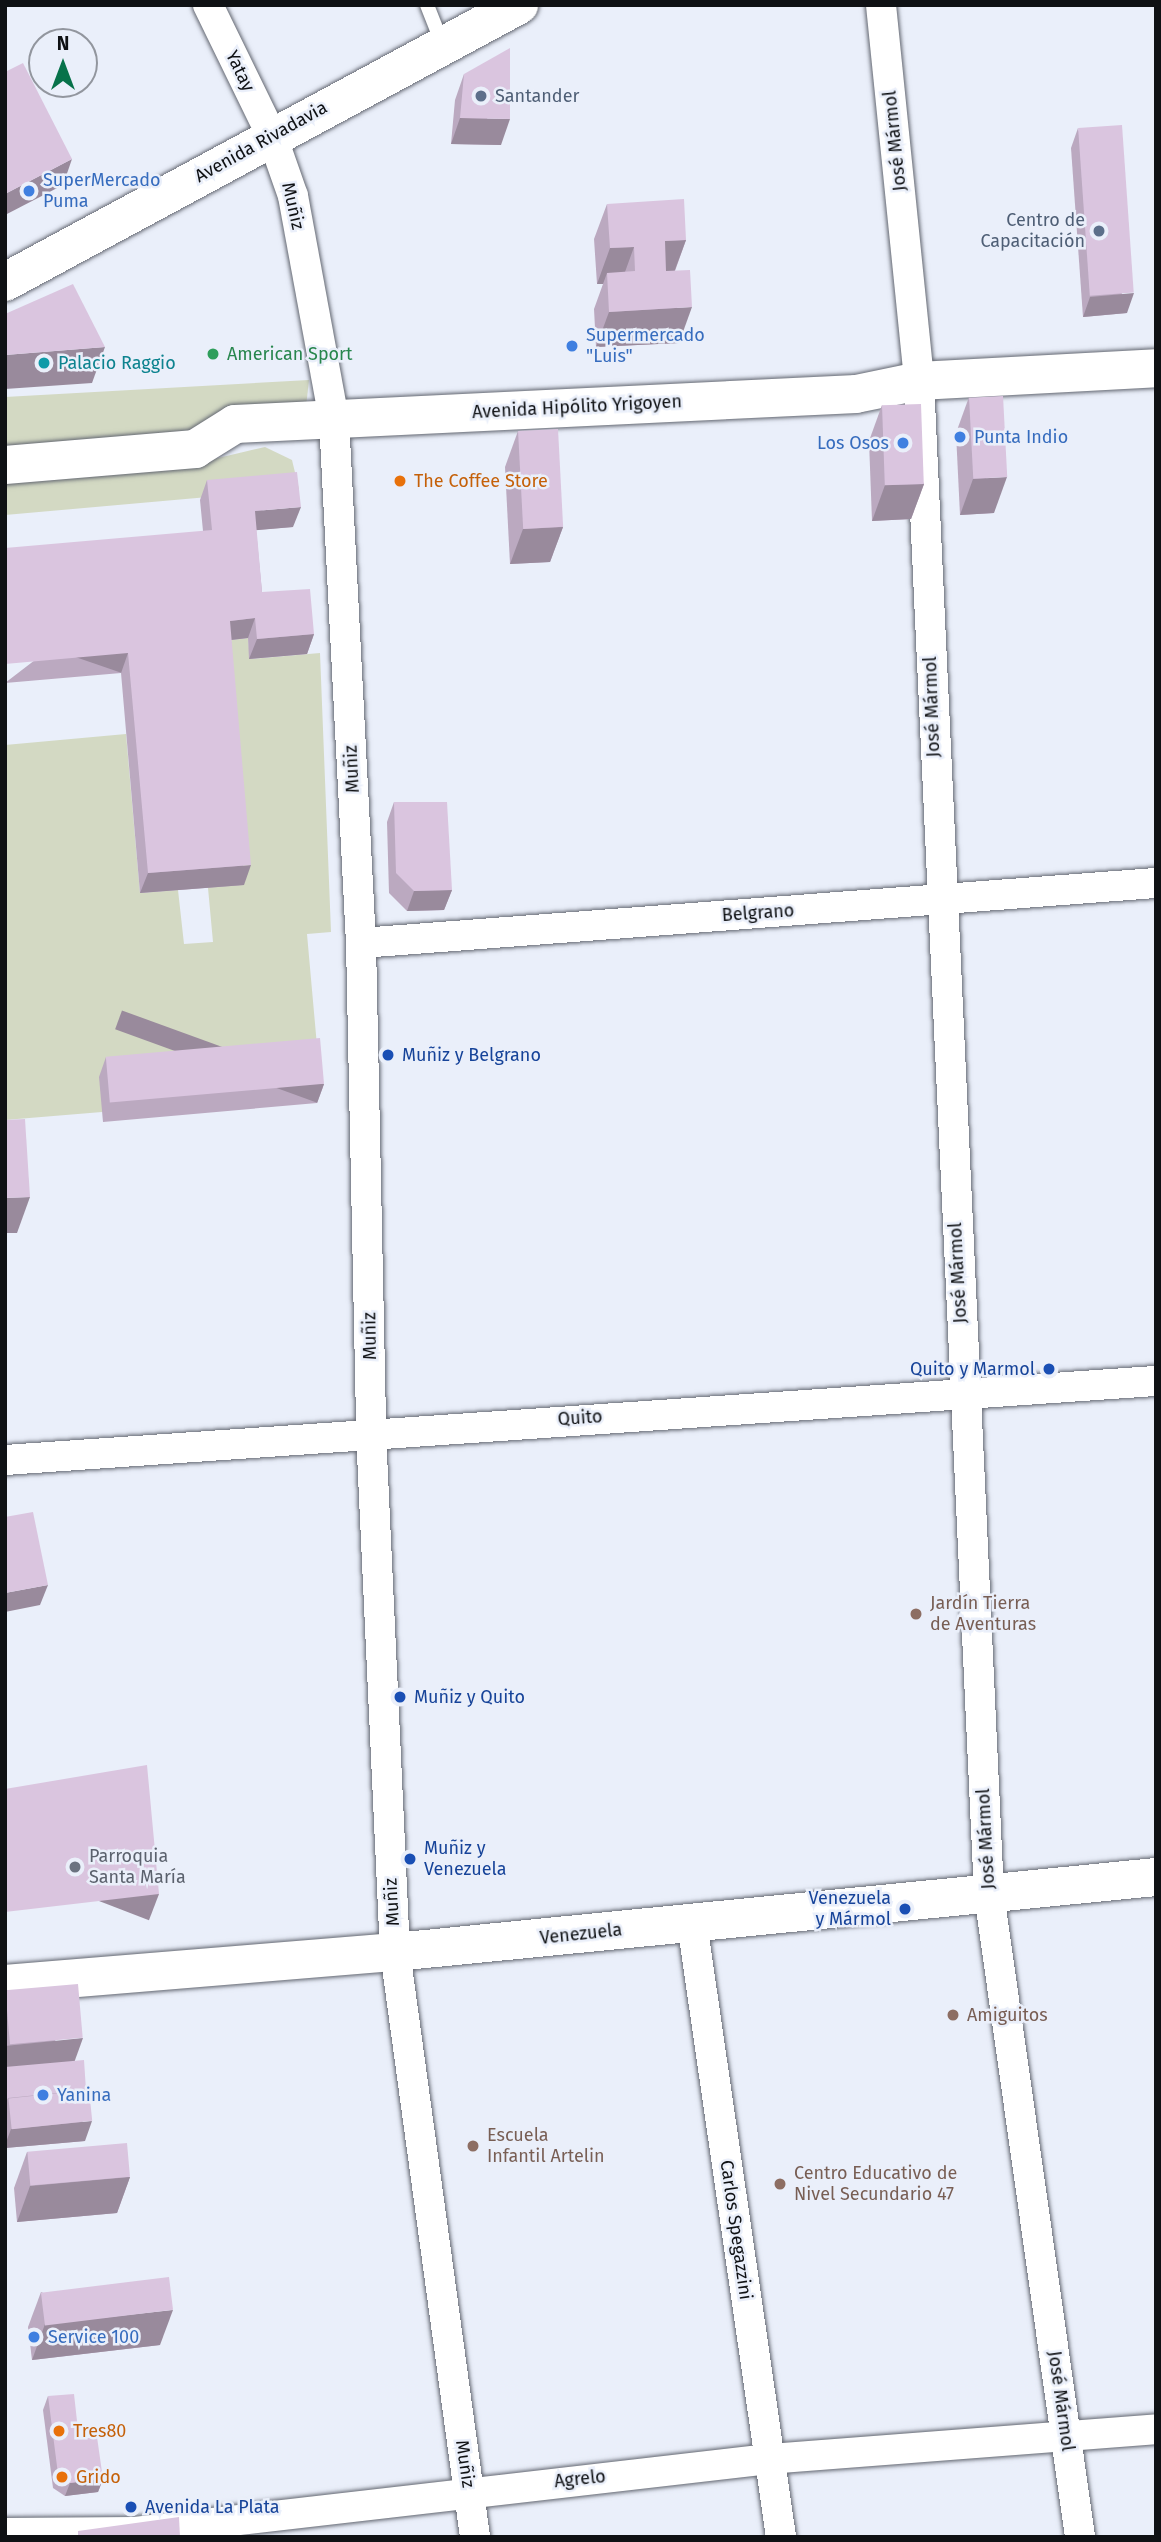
<!DOCTYPE html>
<meta charset="utf-8">
<style>
body{margin:0}
#map{position:relative;width:1161px;height:2542px;overflow:hidden;background:#eaeffa;font-family:"Fira Sans",sans-serif}
div>[style]{position:absolute}
.green>*{inset:0;background:#d3d9c3}
.roads{filter:drop-shadow(0 0 2px #636771) drop-shadow(0 0 2px #636771)}
.lane>*{height:14px;margin:-7px;padding:0 7px;transform-origin:7px;border-radius:7px;background:#fff}
.street>*{height:30px;margin:-15px;padding:0 15px;transform-origin:15px;border-radius:15px;background:#fff}
.secondary>*{height:38px;margin:-19px;padding:0 19px;transform-origin:19px;border-radius:19px;background:#fff}
.primary>*{height:38px;margin:-19px;padding:0 19px;transform-origin:19px;border-radius:19px;background:#fff}
.wall>*{inset:0;background:#bba9c0}
.shaded-wall>*{inset:0;background:#998a9c;transform-origin:0 0}
.building>*{inset:0;background:#dac5df;transform-origin:0 0}
.dots>*{width:19px;height:19px;translate:-50% -50%;box-sizing:border-box;border:4px solid #eaeffa;border-radius:50%}
span{translate:-50% -50%;white-space:nowrap;text-align:center;line-height:1.15;-webkit-text-stroke:5px #eaeffa;paint-order:stroke}
.street-label{font-size:18px;color:#0f1114}
.service-label{font-size:18px;color:#4e5e75}
.left{translate:0 -50%;text-align:left}
.right{translate:-100% -50%;text-align:right}
.shop-label{font-size:18px;color:#366cbe}
.leisure-label{font-size:18px;color:#27864d}
.culture-label{font-size:18px;color:#0d838f}
.food-label{font-size:18px;color:#c56008}
.transit-label{font-size:18px;color:#164399}
.education-label{font-size:18px;color:#785e54}
.worship-label{font-size:18px;color:#5b616d}
.frame{position:absolute;inset:0;border:7px solid #0f1114;pointer-events:none}
.north{position:absolute;left:28px;top:28px;width:70px;height:70px;box-sizing:border-box;background:#eaeffa;border:2px solid #92969e;border-radius:50%;rotate:0deg;font-size:19px;font-weight:700;line-height:28px;text-align:center;color:#0f1114}
.north::after{content:'';display:block;margin:auto;width:24px;height:32px;background:#07724a;clip-path:polygon(50% 0,100% 100%,50% 72%,0 100%)}
</style>
<div id="map">
<div class="green">
<i style="clip-path:polygon(309px 380px,306px 407px,189px 431px,5px 446px,5px 397px)"></i>
<i style="clip-path:polygon(265px 447px,292px 460px,299px 489px,5px 515px,5px 479px,214px 459px)"></i>
<i style="clip-path:polygon(248px 638px,250px 659px,320px 653px,331px 932px,307px 934px,318px 1057px,102px 1112px,5px 1120px,5px 745px,126px 734px,140px 893px,178px 890px,184px 944px,213px 942px,208px 888px,222px 641px)"></i>
</div>
<div class="roads">
<div class="lane">
<i style="left:427px;top:5px;width:41px;rotate:68.5deg"></i>
</div>
<div class="street">
<i style="left:208px;top:5px;width:146px;rotate:64deg"></i>
<i style="left:272px;top:136px;width:64px;rotate:70.7deg"></i>
<i style="left:293px;top:196px;width:227px;rotate:79.6deg"></i>
<i style="left:334px;top:419px;width:525px;rotate:87.05deg"></i>
<i style="left:361px;top:943px;width:489px;rotate:88.8deg"></i>
<i style="left:371px;top:1432px;width:521px;rotate:87.36deg"></i>
<i style="left:395px;top:1952px;width:590px;rotate:82.21deg"></i>
<i style="left:881px;top:5px;width:378px;rotate:84.2deg"></i>
<i style="left:919px;top:381px;width:1515px;rotate:87.35deg"></i>
<i style="left:989px;top:1894px;width:649px;rotate:81.94deg"></i>
<i style="left:361px;top:943px;width:797px;rotate:-4.32deg"></i>
<i style="left:5px;top:1460px;width:1154px;rotate:-3.93deg"></i>
<i style="left:692px;top:1923px;width:620px;rotate:81.75deg"></i>
<i style="left:5px;top:2533px;width:130px;rotate:-0.4deg"></i>
<i style="left:135px;top:2532px;width:638px;rotate:-6.57deg"></i>
<i style="left:769px;top:2459px;width:388px;rotate:-4.4deg"></i>
</div>
<div class="secondary">
<i style="left:5px;top:465px;width:191px;rotate:-4.8deg"></i>
<i style="left:195px;top:449px;width:47px;rotate:-32deg"></i>
<i style="left:235px;top:424px;width:622px;rotate:-2.77deg"></i>
<i style="left:856px;top:394px;width:64px;rotate:-11.7deg"></i>
<i style="left:919px;top:381px;width:237px;rotate:-3.1deg"></i>
<i style="left:5px;top:1984px;width:391px;rotate:-4.7deg"></i>
<i style="left:395px;top:1952px;width:765px;rotate:-5.63deg"></i>
</div>
<div class="primary">
<i style="left:5px;top:282px;width:584px;rotate:-28.32deg"></i>
</div>
</div>
<div class="wall">
<i style="clip-path:polygon(464px 74px,501px 145px,451px 144px,455px 100px)"></i>
<i style="clip-path:polygon(1078px 128px,1127px 313px,1083px 317px,1071px 148px)"></i>
<i style="clip-path:polygon(607px 204px,686px 240px,675px 271px,679px 343px,596px 347px,594px 309px,603px 284px,597px 284px,594px 239px)"></i>
<i style="clip-path:polygon(969px 397px,994px 513px,960px 515px,956px 433px)"></i>
<i style="clip-path:polygon(882px 405px,924px 484px,911px 519px,872px 521px,869px 441px)"></i>
<i style="clip-path:polygon(518px 431px,563px 527px,550px 562px,510px 564px,505px 467px)"></i>
<i style="clip-path:polygon(207px 480px,293px 527px,256px 530px,262px 592px,314px 634px,307px 654px,249px 659px,248px 638px,231px 640px,244px 885px,140px 893px,121px 673px,5px 683px,203px 531px,200px 500px)"></i>
<i style="clip-path:polygon(394px 802px,452px 890px,444px 910px,407px 911px,389px 893px,387px 822px)"></i>
<i style="clip-path:polygon(106px 1057px,324px 1084px,317px 1103px,103px 1122px,99px 1077px)"></i>
<i style="clip-path:polygon(5px 1988px,75px 2061px,85px 2141px,5px 2148px)"></i>
<i style="clip-path:polygon(27px 2152px,130px 2177px,117px 2213px,17px 2222px,14px 2188px)"></i>
<i style="clip-path:polygon(41px 2292px,160px 2345px,32px 2360px,28px 2327px)"></i>
<i style="clip-path:polygon(48px 2396px,79px 2439px,103px 2479px,98px 2492px,65px 2496px,53px 2488px,43px 2410px)"></i>
</div>
<div class="shaded-wall">
<i style="clip-path:polygon(460px 118px,510px 119px,501px 145px,451px 144px)"></i>
<i style="clip-path:polygon(72px 159px,63px 185px,5px 215px,5px 194px)"></i>
<i style="clip-path:polygon(686px 240px,673px 275px,652px 276px,665px 241px)"></i>
<i style="clip-path:polygon(634px 247px,621px 283px,607px 273px,603px 284px,597px 284px,610px 248px)"></i>
<i style="clip-path:polygon(1134px 293px,1127px 313px,1083px 317px,1090px 297px)"></i>
<i style="clip-path:polygon(692px 307px,679px 343px,596px 347px,609px 312px)"></i>
<i style="clip-path:polygon(105px 347px,92px 383px,5px 389px,5px 355px)"></i>
<i style="clip-path:polygon(1007px 477px,994px 513px,960px 515px,973px 479px)"></i>
<i style="clip-path:polygon(924px 484px,911px 519px,872px 521px,885px 485px)"></i>
<i style="clip-path:polygon(301px 507px,293px 527px,247px 531px,255px 511px)"></i>
<i style="clip-path:polygon(563px 527px,550px 562px,510px 564px,523px 529px)"></i>
<i style="clip-path:polygon(255px 618px,248px 638px,222px 641px,230px 621px)"></i>
<i style="clip-path:polygon(314px 634px,307px 654px,249px 659px,257px 639px)"></i>
<i style="left:128px;top:653px;width:21px;height:123px;rotate:109deg"></i>
<i style="clip-path:polygon(251px 865px,244px 885px,140px 893px,148px 873px)"></i>
<i style="clip-path:polygon(452px 890px,444px 910px,407px 911px,414px 891px)"></i>
<i style="left:324px;top:1084px;width:20px;height:215px;rotate:110deg"></i>
<i style="clip-path:polygon(30px 1197px,17px 1233px,5px 1233px,5px 1198px)"></i>
<i style="clip-path:polygon(48px 1585px,40px 1605px,5px 1612px,5px 1593px)"></i>
<i style="left:159px;top:1894px;width:28px;height:155px;rotate:111deg"></i>
<i style="clip-path:polygon(83px 2038px,70px 2074px,5px 2080px,5px 2046px)"></i>
<i style="clip-path:polygon(92px 2121px,85px 2141px,5px 2148px,5px 2145px,11px 2129px)"></i>
<i style="clip-path:polygon(130px 2177px,117px 2213px,17px 2222px,30px 2186px)"></i>
<i style="clip-path:polygon(173px 2310px,160px 2345px,32px 2360px,45px 2324px)"></i>
<i style="clip-path:polygon(103px 2479px,98px 2492px,65px 2496px,70px 2483px)"></i>
</div>
<div class="building">
<i style="clip-path:polygon(510px 48px,510px 119px,460px 118px,464px 74px)"></i>
<i style="clip-path:polygon(23px 63px,72px 159px,5px 194px,5px 72px)"></i>
<i style="left:1122px;top:125px;width:168px;height:44px;rotate:86deg"></i>
<i style="clip-path:polygon(684px 199px,686px 240px,665px 241px,666px 271px,690px 270px,692px 307px,609px 312px,607px 273px,635px 271px,634px 247px,610px 248px,607px 204px)"></i>
<i style="clip-path:polygon(73px 284px,105px 347px,5px 355px,5px 314px)"></i>
<i style="left:1003px;top:396px;width:81px;height:34px;rotate:87deg"></i>
<i style="left:921px;top:404px;width:80px;height:39px;rotate:88deg"></i>
<i style="left:558px;top:429px;width:98px;height:40px;rotate:87deg"></i>
<i style="clip-path:polygon(297px 472px,301px 507px,255px 511px,262px 592px,310px 589px,314px 634px,257px 639px,255px 618px,230px 621px,251px 865px,148px 873px,128px 653px,5px 664px,5px 548px,212px 530px,207px 480px)"></i>
<i style="clip-path:polygon(394px 802px,447px 802px,452px 890px,414px 891px,396px 873px)"></i>
<i style="left:320px;top:1038px;width:46px;height:215px;rotate:85deg"></i>
<i style="clip-path:polygon(25px 1119px,30px 1197px,5px 1198px,5px 1120px)"></i>
<i style="clip-path:polygon(33px 1512px,48px 1585px,5px 1593px,5px 1517px)"></i>
<i style="clip-path:polygon(147px 1765px,159px 1894px,5px 1912px,5px 1789px)"></i>
<i style="left:78px;top:1984px;width:54px;height:73px;rotate:85deg"></i>
<i style="clip-path:polygon(84px 2060px,86px 2090px,8px 2098px,5px 2104px,5px 2067px)"></i>
<i style="left:89px;top:2090px;width:31px;height:81px;rotate:84deg"></i>
<i style="left:127px;top:2143px;width:34px;height:100px;rotate:85deg"></i>
<i style="left:169px;top:2277px;width:33px;height:129px;rotate:83deg"></i>
<i style="clip-path:polygon(74px 2394px,79px 2439px,97px 2437px,103px 2479px,70px 2483px,58px 2474px,48px 2396px)"></i>
<i style="clip-path:polygon(179px 2517px,180px 2537px,78px 2537px,78px 2531px)"></i>
</div>
<div class="dots">
<i style="left:481px;top:96px;background:#5c6f8a"></i>
<i style="left:29px;top:191px;background:#3f7fe0"></i>
<i style="left:1099px;top:231px;background:#5c6f8a"></i>
<i style="left:572px;top:346px;background:#3f7fe0"></i>
<i style="left:213px;top:354px;background:#2e9e5b"></i>
<i style="left:44px;top:363px;background:#0f9aa8"></i>
<i style="left:960px;top:437px;background:#3f7fe0"></i>
<i style="left:903px;top:443px;background:#3f7fe0"></i>
<i style="left:400px;top:481px;background:#e8710a"></i>
<i style="left:388px;top:1055px;background:#1a4fb4"></i>
<i style="left:1049px;top:1369px;background:#1a4fb4"></i>
<i style="left:916px;top:1614px;background:#8d6e63"></i>
<i style="left:400px;top:1697px;background:#1a4fb4"></i>
<i style="left:410px;top:1859px;background:#1a4fb4"></i>
<i style="left:75px;top:1867px;background:#6b7280"></i>
<i style="left:905px;top:1909px;background:#1a4fb4"></i>
<i style="left:953px;top:2015px;background:#8d6e63"></i>
<i style="left:43px;top:2095px;background:#3f7fe0"></i>
<i style="left:473px;top:2146px;background:#8d6e63"></i>
<i style="left:780px;top:2184px;background:#8d6e63"></i>
<i style="left:34px;top:2337px;background:#3f7fe0"></i>
<i style="left:59px;top:2431px;background:#e8710a"></i>
<i style="left:62px;top:2477px;background:#e8710a"></i>
<i style="left:131px;top:2507px;background:#1a4fb4"></i>
</div>
<div class="street-label">
<span style="left:240px;top:71px;rotate:64deg">Yatay</span>
<span style="left:895px;top:141px;rotate:-96deg">José Mármol</span>
<span style="left:261px;top:142px;rotate:-29deg">Avenida Rivadavia</span>
<span style="left:293px;top:206px;rotate:77deg">Muñiz</span>
<span style="left:577px;top:407px;rotate:-3deg">Avenida Hipólito Yrigoyen</span>
<span style="left:932px;top:707px;rotate:-92deg">José Mármol</span>
<span style="left:352px;top:769px;rotate:-93deg">Muñiz</span>
<span style="left:758px;top:913px;rotate:-4deg">Belgrano</span>
<span style="left:958px;top:1273px;rotate:-93deg">José Mármol</span>
<span style="left:370px;top:1336px;rotate:-91deg">Muñiz</span>
<span style="left:580px;top:1418px;rotate:-4deg">Quito</span>
<span style="left:986px;top:1839px;rotate:-93deg">José Mármol</span>
<span style="left:392px;top:1902px;rotate:-93deg">Muñiz</span>
<span style="left:581px;top:1934px;rotate:-6deg">Venezuela</span>
<span style="left:736px;top:2230px;rotate:82deg">Carlos Spegazzini</span>
<span style="left:1061px;top:2401px;rotate:82deg">José Mármol</span>
<span style="left:465px;top:2464px;rotate:82deg">Muñiz</span>
<span style="left:580px;top:2479px;rotate:-6deg">Agrelo</span>
</div>
<div class="service-label">
<span class="left" style="left:495px;top:96px">Santander</span>
<span class="right" style="left:1085px;top:231px">Centro de<br>Capacitación</span>
</div>
<div class="shop-label">
<span class="left" style="left:43px;top:191px">SuperMercado<br>Puma</span>
<span class="left" style="left:586px;top:346px">Supermercado<br>"Luis"</span>
<span class="left" style="left:974px;top:437px">Punta Indio</span>
<span class="right" style="left:889px;top:443px">Los Osos</span>
<span class="left" style="left:57px;top:2095px">Yanina</span>
<span class="left" style="left:48px;top:2337px">Service 100</span>
</div>
<div class="leisure-label">
<span class="left" style="left:227px;top:354px">American Sport</span>
</div>
<div class="culture-label">
<span class="left" style="left:58px;top:363px">Palacio Raggio</span>
</div>
<div class="food-label">
<span class="left" style="left:414px;top:481px">The Coffee Store</span>
<span class="left" style="left:73px;top:2431px">Tres80</span>
<span class="left" style="left:76px;top:2477px">Grido</span>
</div>
<div class="transit-label">
<span class="left" style="left:402px;top:1055px">Muñiz y Belgrano</span>
<span class="right" style="left:1035px;top:1369px">Quito y Marmol</span>
<span class="left" style="left:414px;top:1697px">Muñiz y Quito</span>
<span class="left" style="left:424px;top:1859px">Muñiz y<br>Venezuela</span>
<span class="right" style="left:891px;top:1909px">Venezuela<br>y Mármol</span>
<span class="left" style="left:145px;top:2507px">Avenida La Plata</span>
</div>
<div class="education-label">
<span class="left" style="left:930px;top:1614px">Jardín Tierra<br>de Aventuras</span>
<span class="left" style="left:967px;top:2015px">Amiguitos</span>
<span class="left" style="left:487px;top:2146px">Escuela<br>Infantil Artelin</span>
<span class="left" style="left:794px;top:2184px">Centro Educativo de<br>Nivel Secundario 47</span>
</div>
<div class="worship-label">
<span class="left" style="left:89px;top:1867px">Parroquia<br>Santa María</span>
</div>
<div class="frame"></div>
<div class="north">N</div>
</div>
